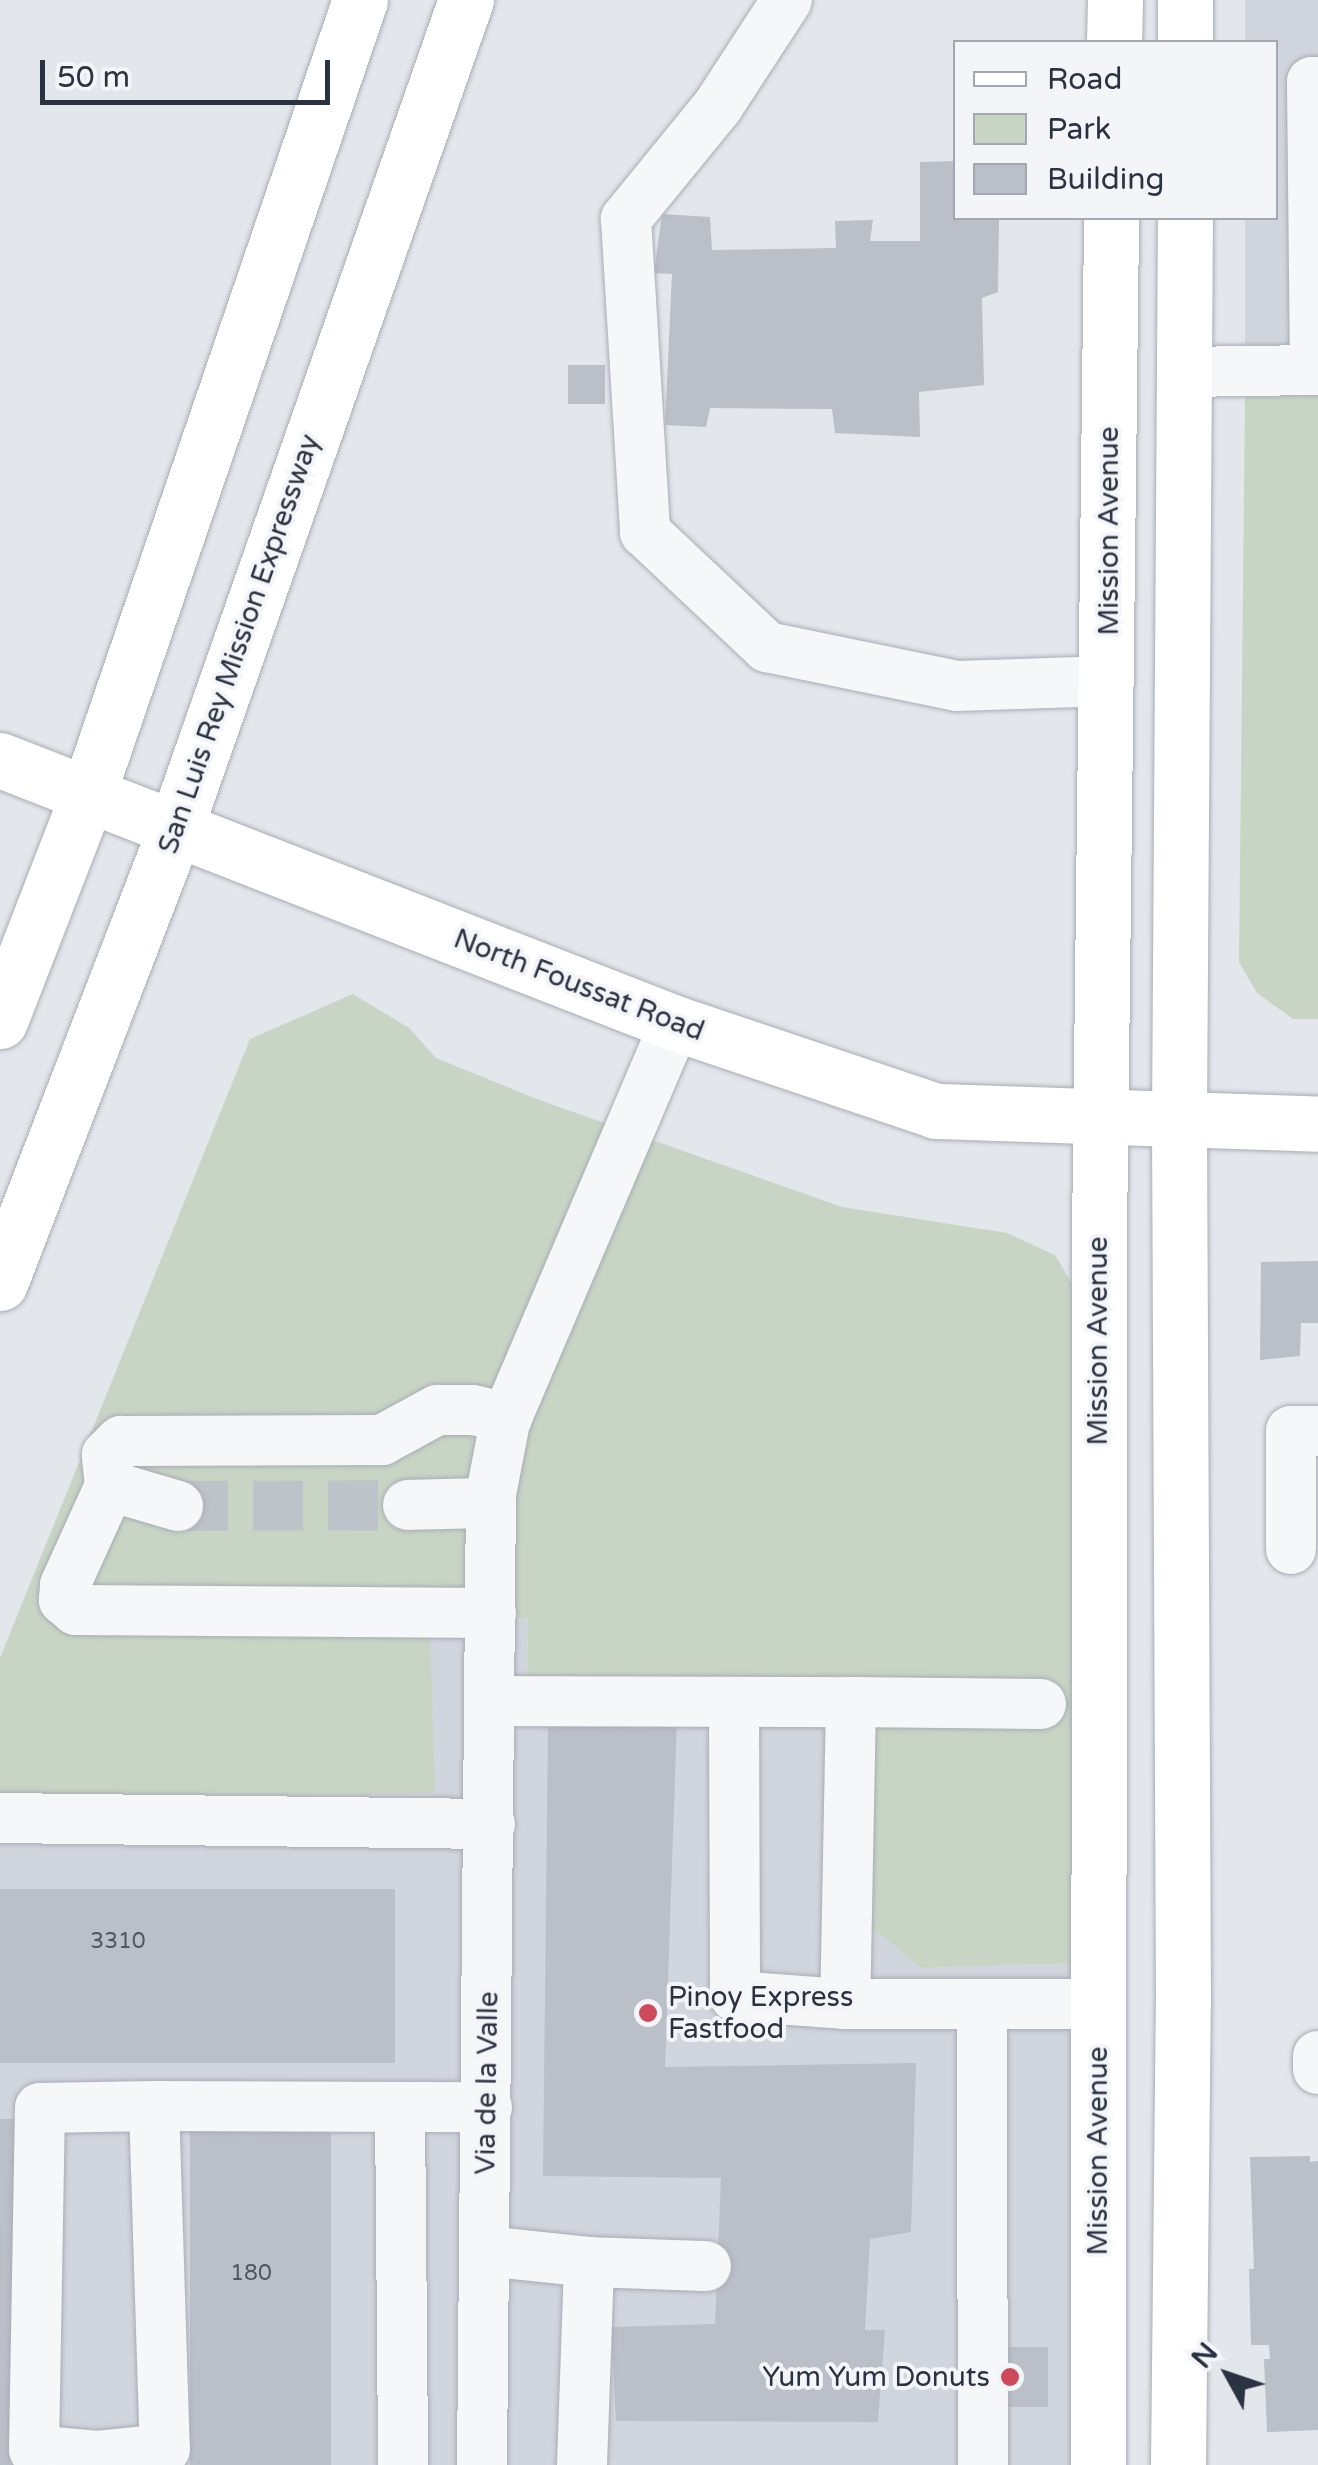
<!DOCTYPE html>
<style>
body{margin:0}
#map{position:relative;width:1318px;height:2465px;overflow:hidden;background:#e3e6eb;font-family:"Varela Round",sans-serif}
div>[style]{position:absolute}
.built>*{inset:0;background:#d1d5dd}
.green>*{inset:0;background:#c8d5c4}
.building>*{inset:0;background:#babfc8;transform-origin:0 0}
.minor-tunnel>*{height:50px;margin-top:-25px;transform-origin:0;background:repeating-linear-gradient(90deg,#bec2c9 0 50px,transparent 0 75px)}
.roads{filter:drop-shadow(0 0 2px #a8adb5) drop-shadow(0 0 2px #a8adb5)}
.minor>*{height:50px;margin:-25px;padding:0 25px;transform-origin:25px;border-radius:25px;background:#f6f7f9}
.major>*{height:55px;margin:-27.5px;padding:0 27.5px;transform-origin:27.5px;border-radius:27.5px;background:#fff}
.highway>*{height:55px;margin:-27.5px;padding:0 27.5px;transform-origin:27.5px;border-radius:27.5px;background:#fff}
.dots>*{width:28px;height:28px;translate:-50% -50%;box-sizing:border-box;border:5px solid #f3f5f8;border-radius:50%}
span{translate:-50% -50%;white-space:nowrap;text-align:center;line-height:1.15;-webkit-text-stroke:8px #f3f5f8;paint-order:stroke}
.number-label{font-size:22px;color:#4f5664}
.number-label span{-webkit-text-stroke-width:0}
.street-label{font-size:28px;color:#2b3343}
.poi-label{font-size:28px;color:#2b3343}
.left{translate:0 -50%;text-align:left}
.right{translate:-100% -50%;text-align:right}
.legend{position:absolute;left:953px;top:40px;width:325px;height:180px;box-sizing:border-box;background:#f3f5f8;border:2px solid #a3a7b0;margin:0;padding:12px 18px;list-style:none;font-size:30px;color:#2b3343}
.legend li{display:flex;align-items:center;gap:20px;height:50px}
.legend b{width:50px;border:2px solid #a3a7b0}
.north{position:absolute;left:1178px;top:2325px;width:100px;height:100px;-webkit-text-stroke:8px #f3f5f8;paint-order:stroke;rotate:310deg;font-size:28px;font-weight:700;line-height:40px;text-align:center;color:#2b3343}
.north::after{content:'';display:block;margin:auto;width:35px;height:45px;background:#2b3343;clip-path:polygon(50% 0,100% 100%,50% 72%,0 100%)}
.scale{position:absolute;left:40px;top:60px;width:290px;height:45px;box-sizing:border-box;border:5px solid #2b3343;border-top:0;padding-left:12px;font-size:30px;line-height:35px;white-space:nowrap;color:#2b3343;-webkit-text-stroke:8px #f3f5f8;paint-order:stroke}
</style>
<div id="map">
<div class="built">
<i style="clip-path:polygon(1245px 0,1318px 0,1318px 397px,1245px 398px,1245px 218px,1276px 218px,1276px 42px,1245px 42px)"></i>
<i style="clip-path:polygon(528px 1618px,527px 1677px,870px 1678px,921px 1968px,1079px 1963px,1072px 2465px,0 2465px,0 1797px,430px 1630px)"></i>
</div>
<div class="green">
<i style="clip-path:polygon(1318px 397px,1318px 1019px,1293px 1019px,1257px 993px,1239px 962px,1245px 398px)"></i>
<i style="clip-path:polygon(353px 994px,409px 1028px,436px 1058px,542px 1101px,842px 1207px,1007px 1233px,1055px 1255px,1077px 1292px,1079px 1963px,921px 1968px,866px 1922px,870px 1679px,527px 1678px,528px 1618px,430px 1631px,435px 1793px,0 1797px,0 1658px,250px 1039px)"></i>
</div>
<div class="building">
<i style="clip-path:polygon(956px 161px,956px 218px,999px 218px,998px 292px,982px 298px,984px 385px,919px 392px,920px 437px,835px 433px,832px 409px,710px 408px,706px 427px,665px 425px,672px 274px,654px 273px,662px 214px,710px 217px,712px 250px,836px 248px,835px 221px,873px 220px,870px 241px,920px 241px,920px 162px)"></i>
<i style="left:568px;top:365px;width:37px;height:39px"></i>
<i style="clip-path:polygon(1318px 1261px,1318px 1323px,1301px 1323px,1300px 1356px,1260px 1360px,1261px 1262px)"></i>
<i style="clip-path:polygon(677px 1719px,665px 2067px,916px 2063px,911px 2232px,870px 2239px,865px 2330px,885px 2330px,878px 2422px,616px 2421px,611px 2327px,715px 2324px,721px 2178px,543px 2176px,548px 1722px)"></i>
<i style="left:0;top:1889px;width:395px;height:174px"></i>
<i style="clip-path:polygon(0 2119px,16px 2119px,13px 2465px,0 2465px)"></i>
<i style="left:190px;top:2124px;width:141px;height:341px"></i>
<i style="clip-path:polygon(1310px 2156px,1310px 2162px,1318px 2161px,1318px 2430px,1267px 2432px,1264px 2359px,1270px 2359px,1269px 2345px,1251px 2345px,1249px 2269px,1254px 2269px,1250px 2157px)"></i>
<i style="left:973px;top:2347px;width:75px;height:60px"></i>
</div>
<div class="minor-tunnel">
<i style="left:178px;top:1506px;width:230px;rotate:-0.2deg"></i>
</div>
<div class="roads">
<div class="minor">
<i style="left:787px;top:0;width:126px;rotate:123.1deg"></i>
<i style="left:718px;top:106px;width:146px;rotate:129.2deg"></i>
<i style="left:626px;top:219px;width:314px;rotate:86.5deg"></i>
<i style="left:645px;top:532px;width:168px;rotate:43.3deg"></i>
<i style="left:767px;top:647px;width:194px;rotate:11.6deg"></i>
<i style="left:957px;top:686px;width:152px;rotate:-1.9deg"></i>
<i style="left:1185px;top:372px;width:130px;rotate:-0.9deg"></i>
<i style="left:1315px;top:370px;width:288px;rotate:-90.6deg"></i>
<i style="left:1312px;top:82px;width:6px"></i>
<i style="left:110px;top:1486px;width:71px;rotate:16.4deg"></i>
<i style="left:408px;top:1505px;width:83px;rotate:-1.4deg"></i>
<i style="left:1291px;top:1549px;width:118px;rotate:-90deg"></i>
<i style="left:1291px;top:1431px;width:27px"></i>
<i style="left:491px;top:1613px;width:415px;rotate:-179.6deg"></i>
<i style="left:76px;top:1610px;width:16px;rotate:-140deg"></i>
<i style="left:64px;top:1600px;width:15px;rotate:-86deg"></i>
<i style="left:65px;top:1585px;width:109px;rotate:-65.6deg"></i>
<i style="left:110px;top:1486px;width:31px;rotate:-96deg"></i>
<i style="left:107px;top:1455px;width:20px;rotate:-45deg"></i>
<i style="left:121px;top:1441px;width:261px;rotate:-0.2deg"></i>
<i style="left:382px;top:1440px;width:63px;rotate:-28.6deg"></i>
<i style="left:437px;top:1410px;width:36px"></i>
<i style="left:473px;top:1410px;width:35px;rotate:13deg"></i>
<i style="left:491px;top:1701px;width:360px;rotate:0.2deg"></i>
<i style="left:851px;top:1702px;width:302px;rotate:91.1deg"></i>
<i style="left:845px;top:2004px;width:253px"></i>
<i style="left:734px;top:1702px;width:294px;rotate:89.8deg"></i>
<i style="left:735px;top:1996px;width:110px;rotate:4.2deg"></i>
<i style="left:851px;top:1702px;width:190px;rotate:0.6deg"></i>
<i style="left:0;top:1818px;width:490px;rotate:0.7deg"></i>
<i style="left:982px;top:2004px;width:461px;rotate:89.9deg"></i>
<i style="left:1318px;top:2056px;width:13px;rotate:90deg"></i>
<i style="left:154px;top:2106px;width:343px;rotate:88.2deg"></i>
<i style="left:165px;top:2449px;width:68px;rotate:174.1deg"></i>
<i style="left:97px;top:2456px;width:63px;rotate:-174.6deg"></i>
<i style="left:34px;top:2450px;width:342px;rotate:-89deg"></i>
<i style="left:40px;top:2108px;width:114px;rotate:-1deg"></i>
<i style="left:154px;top:2106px;width:333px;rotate:0.2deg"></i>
<i style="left:400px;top:2107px;width:358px;rotate:89.5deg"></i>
<i style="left:485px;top:2251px;width:105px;rotate:6deg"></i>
<i style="left:482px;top:2465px;width:971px;rotate:-89.47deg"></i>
<i style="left:491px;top:1494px;width:73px;rotate:-79deg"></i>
<i style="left:505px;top:1422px;width:434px;rotate:-66.9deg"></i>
<i style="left:582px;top:2465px;width:203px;rotate:-88deg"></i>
<i style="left:589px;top:2262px;width:117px;rotate:2deg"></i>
</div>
<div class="major">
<i style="left:1114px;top:42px;width:42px;rotate:-88.6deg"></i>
<i style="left:1185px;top:42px;width:42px;rotate:-90deg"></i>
<i style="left:0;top:760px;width:724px;rotate:21.29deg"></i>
<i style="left:675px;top:1023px;width:275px;rotate:18.6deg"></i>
<i style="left:936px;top:1111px;width:382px;rotate:1.9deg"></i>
<i style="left:1098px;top:2465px;width:1230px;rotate:-89.95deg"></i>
<i style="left:1099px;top:1235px;width:1017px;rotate:-89.32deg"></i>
<i style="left:1178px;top:2465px;width:460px;rotate:-89.4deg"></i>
<i style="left:1183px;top:2005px;width:887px;rotate:-90.26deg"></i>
<i style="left:1179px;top:1118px;width:900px;rotate:-89.62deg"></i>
</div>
<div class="highway">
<i style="left:0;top:1021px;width:240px;rotate:-68.8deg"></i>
<i style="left:87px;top:797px;width:842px;rotate:-71.09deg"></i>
<i style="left:0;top:1283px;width:487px;rotate:-68.9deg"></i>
<i style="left:175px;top:829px;width:879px;rotate:-70.66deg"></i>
</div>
</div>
<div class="dots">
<i style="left:648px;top:2013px;background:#ce4a5b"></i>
<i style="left:1010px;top:2377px;background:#ce4a5b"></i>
</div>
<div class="number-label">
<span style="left:118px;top:1942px">3310</span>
<span style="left:251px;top:2274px">180</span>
</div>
<div class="street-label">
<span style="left:1109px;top:531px;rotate:-90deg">Mission Avenue</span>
<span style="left:239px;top:644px;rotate:-71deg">San Luis Rey Mission Expressway</span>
<span style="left:579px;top:985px;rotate:21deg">North Foussat Road</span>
<span style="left:1098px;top:1341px;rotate:-90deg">Mission Avenue</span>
<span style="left:487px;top:2083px;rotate:-89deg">Via de la Valle</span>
<span style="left:1098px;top:2151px;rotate:-90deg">Mission Avenue</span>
</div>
<div class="poi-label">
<span class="left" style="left:668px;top:2013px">Pinoy Express<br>Fastfood</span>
<span class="right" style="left:990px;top:2377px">Yum Yum Donuts</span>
</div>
<ul class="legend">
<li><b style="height:12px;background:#fff"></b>Road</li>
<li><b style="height:28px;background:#c8d5c4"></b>Park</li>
<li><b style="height:28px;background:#babfc8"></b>Building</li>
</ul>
<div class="north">N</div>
<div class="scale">50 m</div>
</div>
